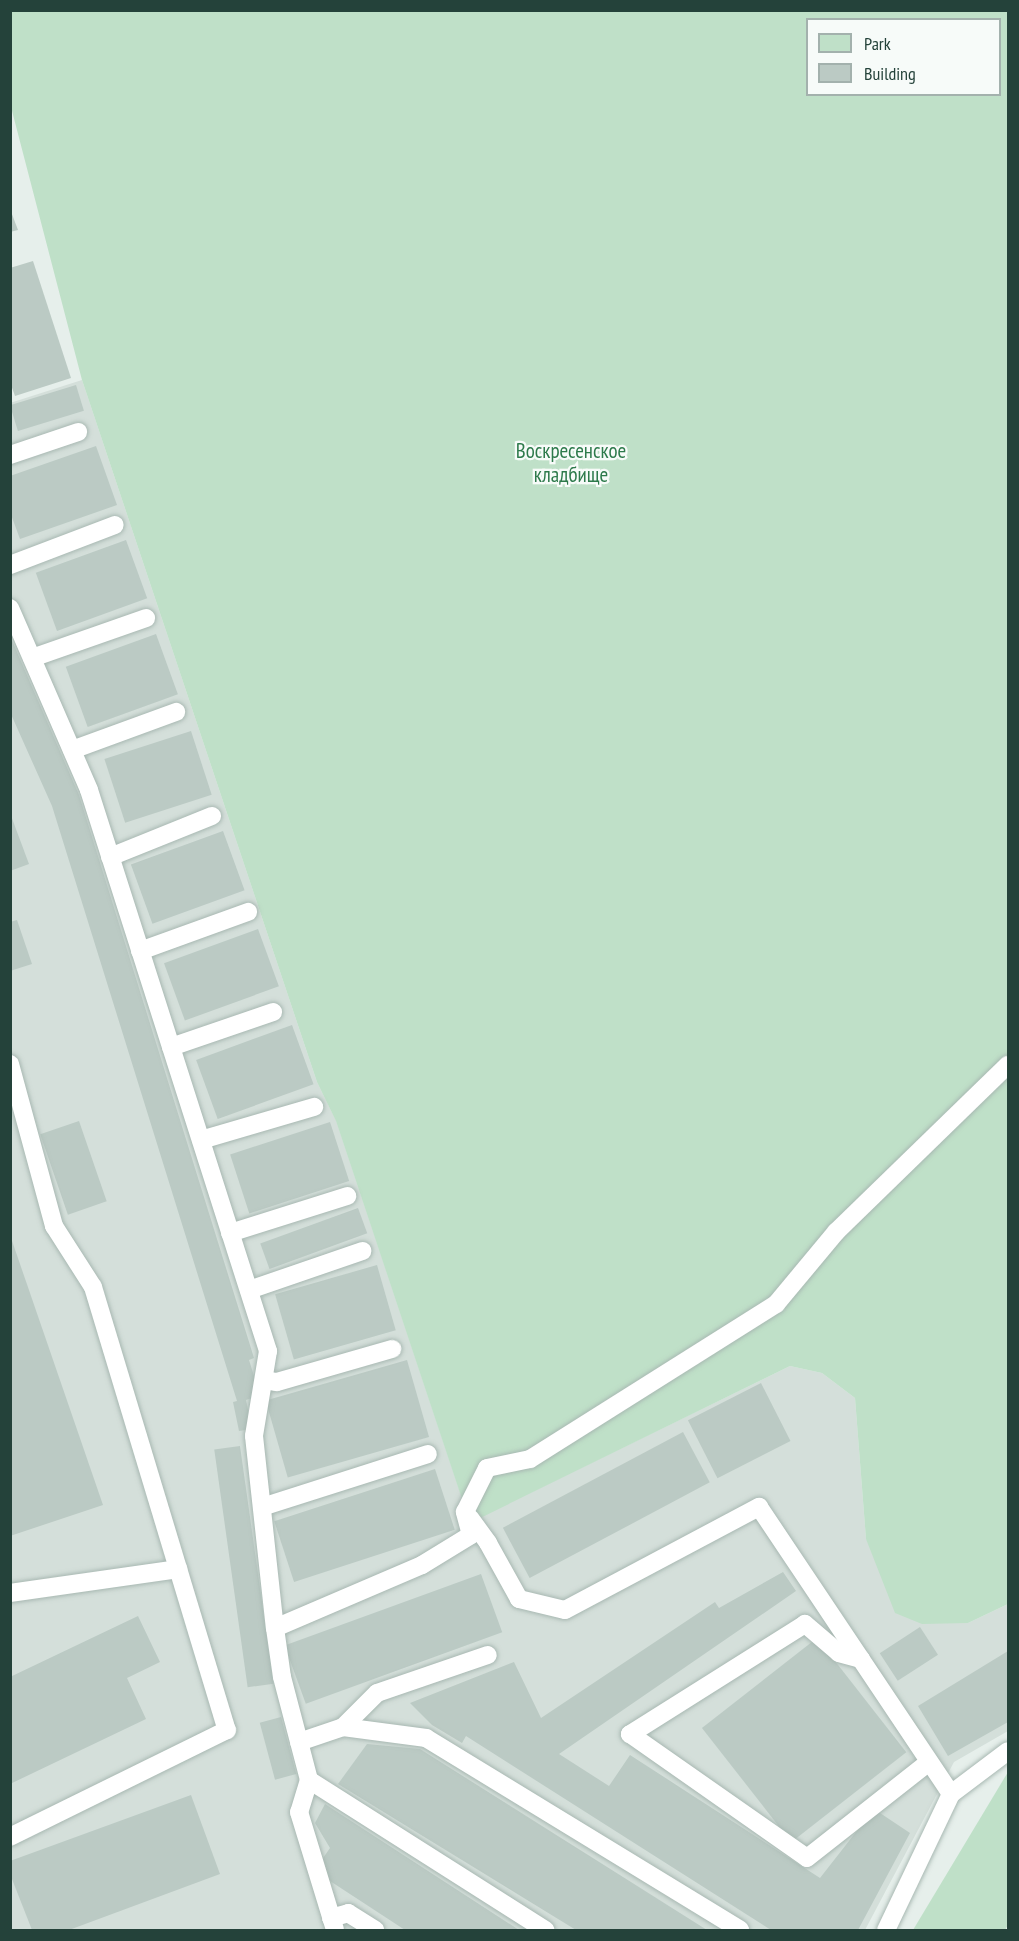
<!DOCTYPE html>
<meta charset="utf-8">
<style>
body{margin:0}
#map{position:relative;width:1019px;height:1941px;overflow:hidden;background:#e6efeb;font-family:"PT Sans Narrow",sans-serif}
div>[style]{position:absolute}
.built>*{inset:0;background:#d4dfda}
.green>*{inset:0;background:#bfe0c8}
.building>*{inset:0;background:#bbcac4;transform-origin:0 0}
.roads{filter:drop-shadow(0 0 2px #a8b8b2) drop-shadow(0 0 2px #a8b8b2)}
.lane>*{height:18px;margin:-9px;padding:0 9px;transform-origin:9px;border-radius:9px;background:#fff}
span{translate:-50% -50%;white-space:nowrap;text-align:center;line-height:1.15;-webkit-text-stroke:4.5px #f7fbf9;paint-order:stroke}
.park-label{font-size:21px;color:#2d7a4b}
.frame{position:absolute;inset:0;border:12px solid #24423a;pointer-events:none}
.legend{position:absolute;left:806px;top:18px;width:195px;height:78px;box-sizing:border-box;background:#f7fbf9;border:2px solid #a3b1ad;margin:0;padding:8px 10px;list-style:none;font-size:18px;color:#24423a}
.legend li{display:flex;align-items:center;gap:12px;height:30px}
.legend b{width:30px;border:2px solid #a3b1ad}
</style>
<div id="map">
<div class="built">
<i style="clip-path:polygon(82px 380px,317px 1082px,336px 1120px,470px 1522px,790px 1366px,822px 1373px,855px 1398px,866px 1539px,968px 1623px,1008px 1604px,1008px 1731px,954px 1762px,865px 1930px,11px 1930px,10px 403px)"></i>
</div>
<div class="green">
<i style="clip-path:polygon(evenodd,10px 11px,1008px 11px,1008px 1604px,968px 1623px,922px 1624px,895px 1613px,866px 1539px,855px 1398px,822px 1373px,790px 1366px,470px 1523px,336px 1121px,317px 1082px,82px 380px,11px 107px,10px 11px,808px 20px,1000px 20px,1000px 94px,808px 94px,808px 20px)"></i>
<i style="clip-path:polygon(1008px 1772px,1008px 1925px,1005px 1930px,913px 1930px)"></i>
</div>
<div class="building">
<i style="clip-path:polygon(10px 209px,18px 230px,10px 232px)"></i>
<i style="clip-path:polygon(33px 261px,71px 378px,15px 396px,10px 382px,10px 268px)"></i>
<i style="left:76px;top:385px;width:27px;height:69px;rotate:73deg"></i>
<i style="clip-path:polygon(96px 446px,117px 505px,20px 539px,10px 512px,10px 476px)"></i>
<i style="left:126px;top:540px;width:62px;height:96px;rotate:70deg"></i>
<i style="left:156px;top:634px;width:64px;height:96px;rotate:70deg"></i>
<i style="clip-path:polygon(10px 636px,79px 795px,254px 1358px,249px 1360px,260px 1395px,246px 1400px,252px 1429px,239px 1431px,233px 1402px,237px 1401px,52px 806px,10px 712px)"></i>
<i style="left:191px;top:731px;width:67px;height:91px;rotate:72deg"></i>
<i style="clip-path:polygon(10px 813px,29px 864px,10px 871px)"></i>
<i style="left:223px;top:831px;width:63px;height:98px;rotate:70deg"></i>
<i style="clip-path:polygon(17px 920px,32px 964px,10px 971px,10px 922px)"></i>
<i style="left:258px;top:929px;width:61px;height:100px;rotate:70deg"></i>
<i style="left:292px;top:1025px;width:63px;height:102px;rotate:70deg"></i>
<i style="left:79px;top:1121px;width:85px;height:41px;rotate:71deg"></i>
<i style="left:330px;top:1122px;width:62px;height:105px;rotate:72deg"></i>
<i style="left:358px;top:1208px;width:27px;height:104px;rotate:70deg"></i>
<i style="clip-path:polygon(10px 1235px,103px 1505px,10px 1536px)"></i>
<i style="left:377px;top:1265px;width:68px;height:106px;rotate:74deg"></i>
<i style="left:407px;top:1360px;width:80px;height:147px;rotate:74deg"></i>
<i style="left:761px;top:1383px;width:65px;height:82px;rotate:63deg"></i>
<i style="left:683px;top:1432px;width:57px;height:204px;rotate:62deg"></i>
<i style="left:240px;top:1446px;width:240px;height:26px;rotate:82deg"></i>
<i style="left:435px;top:1469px;width:64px;height:169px;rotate:72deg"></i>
<i style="clip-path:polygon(783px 1572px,796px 1591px,559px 1754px,609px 1786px,630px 1755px,820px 1878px,874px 1809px,910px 1833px,858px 1930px,771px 1930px,466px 1736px,462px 1743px,432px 1725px,410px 1703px,514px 1662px,541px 1718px,715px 1602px,719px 1608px)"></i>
<i style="left:481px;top:1574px;width:62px;height:209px;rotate:70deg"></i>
<i style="clip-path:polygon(138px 1616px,160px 1662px,127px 1678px,146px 1719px,10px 1784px,10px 1677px)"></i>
<i style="left:920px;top:1627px;width:33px;height:48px;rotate:57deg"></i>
<i style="left:817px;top:1638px;width:145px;height:146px;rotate:52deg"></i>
<i style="clip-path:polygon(1008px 1651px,1008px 1722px,948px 1756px,918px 1706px)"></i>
<i style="left:281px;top:1717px;width:59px;height:22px;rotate:75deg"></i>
<i style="clip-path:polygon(367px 1744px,420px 1749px,707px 1930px,576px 1930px,338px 1784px)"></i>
<i style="clip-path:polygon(191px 1795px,220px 1874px,69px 1930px,32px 1930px,10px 1874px,10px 1861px)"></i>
<i style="clip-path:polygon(325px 1804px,519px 1930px,405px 1930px,327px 1879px,321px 1861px,330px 1848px,315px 1823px)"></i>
</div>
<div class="roads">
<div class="lane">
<i style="left:10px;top:455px;width:72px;rotate:-18.7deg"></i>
<i style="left:10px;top:565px;width:112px;rotate:-20.9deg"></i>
<i style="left:10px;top:608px;width:198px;rotate:66.5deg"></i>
<i style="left:89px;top:790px;width:589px;rotate:72.3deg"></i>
<i style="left:268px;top:1351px;width:86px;rotate:99.4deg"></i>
<i style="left:254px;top:1436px;width:193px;rotate:83.8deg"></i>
<i style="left:275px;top:1628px;width:49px;rotate:81.9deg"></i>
<i style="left:282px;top:1677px;width:106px;rotate:75.3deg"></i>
<i style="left:309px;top:1780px;width:34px;rotate:107deg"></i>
<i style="left:299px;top:1812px;width:123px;rotate:73deg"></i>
<i style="left:32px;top:658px;width:121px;rotate:-19.3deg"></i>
<i style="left:72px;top:750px;width:111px;rotate:-20.1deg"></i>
<i style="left:110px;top:857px;width:110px;rotate:-21.9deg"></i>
<i style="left:140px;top:951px;width:115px;rotate:-19.9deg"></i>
<i style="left:171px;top:1047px;width:108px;rotate:-18.9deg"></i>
<i style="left:10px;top:1064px;width:168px;rotate:74.8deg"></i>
<i style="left:54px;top:1226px;width:72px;rotate:57.4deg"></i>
<i style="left:93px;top:1287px;width:463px;rotate:73.2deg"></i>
<i style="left:227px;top:1730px;width:242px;rotate:153.8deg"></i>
<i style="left:201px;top:1140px;width:118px;rotate:-16.3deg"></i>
<i style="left:230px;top:1233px;width:123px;rotate:-17.5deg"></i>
<i style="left:249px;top:1290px;width:120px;rotate:-19deg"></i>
<i style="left:264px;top:1380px;width:13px;rotate:9deg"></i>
<i style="left:277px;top:1382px;width:120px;rotate:-16deg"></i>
<i style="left:262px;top:1507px;width:174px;rotate:-17.7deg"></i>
<i style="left:470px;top:1518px;width:31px;rotate:54deg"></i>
<i style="left:488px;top:1543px;width:64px;rotate:61deg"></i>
<i style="left:519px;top:1599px;width:47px;rotate:13.4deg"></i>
<i style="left:565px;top:1610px;width:220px;rotate:-28deg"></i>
<i style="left:759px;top:1507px;width:345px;rotate:56.2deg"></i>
<i style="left:951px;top:1794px;width:151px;rotate:115.5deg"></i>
<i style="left:10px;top:1593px;width:170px;rotate:-8.1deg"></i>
<i style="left:275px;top:1628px;width:160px;rotate:-23.2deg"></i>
<i style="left:422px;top:1565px;width:57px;rotate:-31.5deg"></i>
<i style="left:471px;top:1535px;width:24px;rotate:-105deg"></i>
<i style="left:465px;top:1512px;width:49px;rotate:-63.4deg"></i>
<i style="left:487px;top:1468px;width:44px;rotate:-11.8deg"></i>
<i style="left:530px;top:1459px;width:291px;rotate:-32.2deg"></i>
<i style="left:776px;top:1304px;width:94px;rotate:-50.2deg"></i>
<i style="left:836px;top:1232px;width:240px;rotate:-44.2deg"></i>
<i style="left:861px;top:1659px;width:23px;rotate:-165deg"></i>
<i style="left:839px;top:1653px;width:45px;rotate:-139.5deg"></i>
<i style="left:805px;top:1624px;width:207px;rotate:147.8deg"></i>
<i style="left:630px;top:1734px;width:216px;rotate:35deg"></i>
<i style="left:807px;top:1858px;width:155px;rotate:-38.2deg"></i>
<i style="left:343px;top:1727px;width:84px;rotate:7.5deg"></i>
<i style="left:426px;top:1738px;width:368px;rotate:31.4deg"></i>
<i style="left:299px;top:1742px;width:46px;rotate:-18.8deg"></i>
<i style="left:343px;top:1727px;width:48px;rotate:-45deg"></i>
<i style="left:377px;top:1693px;width:117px;rotate:-18.9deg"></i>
<i style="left:309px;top:1780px;width:280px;rotate:32.4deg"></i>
<i style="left:951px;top:1794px;width:71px;rotate:-37deg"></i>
<i style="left:331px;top:1918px;width:18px;rotate:-16deg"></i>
<i style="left:348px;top:1913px;width:32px;rotate:32deg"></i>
</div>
</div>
<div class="park-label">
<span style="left:571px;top:463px">Воскресенское<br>кладбище</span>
</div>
<div class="frame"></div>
<ul class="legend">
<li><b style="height:16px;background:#bfe0c8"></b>Park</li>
<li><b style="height:16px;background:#bbcac4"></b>Building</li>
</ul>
</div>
